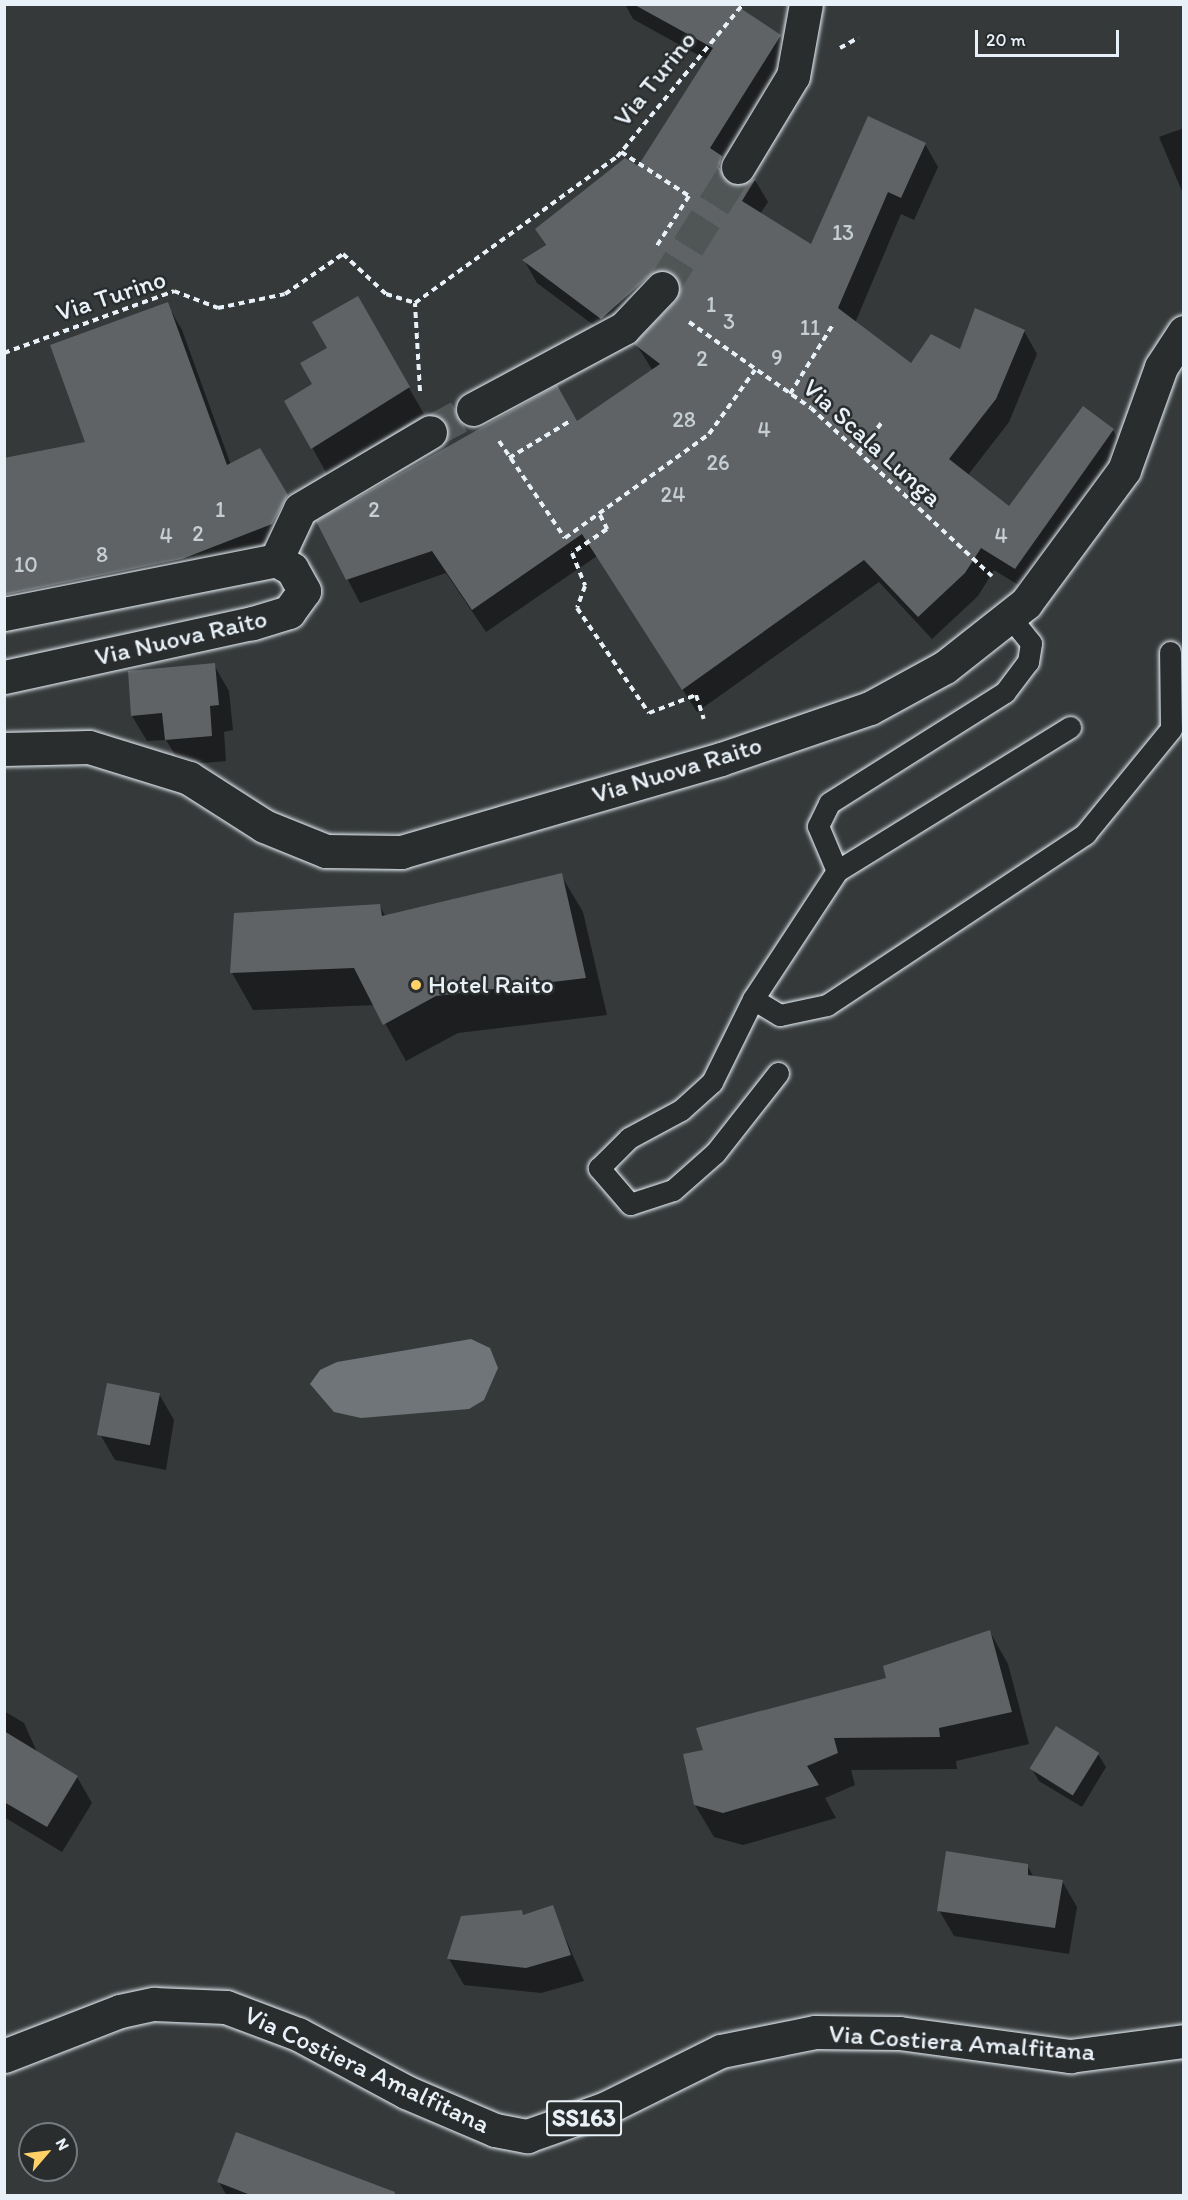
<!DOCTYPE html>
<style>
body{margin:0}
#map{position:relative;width:1188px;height:2200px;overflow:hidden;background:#35393a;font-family:Itim,sans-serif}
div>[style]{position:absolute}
.water>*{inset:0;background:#707579}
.shadow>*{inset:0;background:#0007}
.building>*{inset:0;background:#5f6365;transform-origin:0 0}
.street-tunnel>*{height:33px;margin-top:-16.5px;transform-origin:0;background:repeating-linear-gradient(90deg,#505556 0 33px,transparent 0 49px)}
.path>*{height:4px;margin-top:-2px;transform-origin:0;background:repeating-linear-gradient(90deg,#e8f1f8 0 6px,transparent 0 10.5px)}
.roads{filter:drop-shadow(0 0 2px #e8f1f8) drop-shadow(0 0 2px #e8f1f8)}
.lane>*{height:21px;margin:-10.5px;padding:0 10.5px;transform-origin:10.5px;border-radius:10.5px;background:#2a2d2e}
.street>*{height:33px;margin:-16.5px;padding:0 16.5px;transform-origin:16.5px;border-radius:16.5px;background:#2a2d2e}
.secondary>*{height:33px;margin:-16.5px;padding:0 16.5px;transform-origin:16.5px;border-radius:16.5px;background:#2a2d2e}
.primary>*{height:33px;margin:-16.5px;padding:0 16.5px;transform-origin:16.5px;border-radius:16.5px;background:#2a2d2e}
.dots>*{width:16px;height:16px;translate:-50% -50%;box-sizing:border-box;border:3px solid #2a2d2e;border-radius:50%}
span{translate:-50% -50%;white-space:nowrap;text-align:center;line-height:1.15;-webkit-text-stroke:5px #2a2d2e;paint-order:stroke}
.number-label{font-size:22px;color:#c6ced3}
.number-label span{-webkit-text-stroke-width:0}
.shield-label span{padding:2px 4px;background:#2a2d2e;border:2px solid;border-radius:4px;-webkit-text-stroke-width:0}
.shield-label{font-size:24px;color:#e8f1f8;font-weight:700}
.street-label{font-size:26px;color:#e8f1f8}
.poi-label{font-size:26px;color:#e8f1f8}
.left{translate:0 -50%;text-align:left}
.frame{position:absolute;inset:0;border:6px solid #e8f1f8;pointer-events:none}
.north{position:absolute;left:18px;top:2122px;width:60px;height:60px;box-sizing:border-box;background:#2a2d2e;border:2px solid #767b7f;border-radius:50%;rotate:62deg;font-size:16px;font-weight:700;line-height:24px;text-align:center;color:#e8f1f8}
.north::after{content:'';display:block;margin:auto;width:21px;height:27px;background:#ffd166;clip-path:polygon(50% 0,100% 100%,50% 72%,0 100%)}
.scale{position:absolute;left:975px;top:30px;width:144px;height:27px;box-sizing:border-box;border:3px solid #e8f1f8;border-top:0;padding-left:8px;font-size:18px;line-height:21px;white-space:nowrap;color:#e8f1f8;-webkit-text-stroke:4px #2a2d2e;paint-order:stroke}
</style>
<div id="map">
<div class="water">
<i style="clip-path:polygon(471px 1339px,490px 1348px,498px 1368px,484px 1400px,469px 1409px,361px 1418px,334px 1412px,310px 1384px,320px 1370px,337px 1362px)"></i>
</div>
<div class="shadow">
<i style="clip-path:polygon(625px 4px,725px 4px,780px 36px,794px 60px,733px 186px,755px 180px,768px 202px,760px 214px,812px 247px,925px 144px,938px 167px,914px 220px,901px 214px,855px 323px,912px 365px,1024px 331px,1037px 354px,1009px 422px,968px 475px,1010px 508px,1083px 408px,1113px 430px,1126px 454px,1028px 591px,994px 570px,978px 596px,932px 639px,879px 582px,697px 712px,597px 556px,486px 632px,446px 573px,360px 603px,318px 522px,577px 423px,653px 371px,636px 344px,680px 295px,670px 293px,615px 341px,537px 283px,524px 260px,546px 246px,536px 230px,638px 168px,707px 60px,633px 19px)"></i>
<i style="clip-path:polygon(1184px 128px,1184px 196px,1159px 137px)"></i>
<i style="clip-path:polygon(357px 298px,424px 414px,327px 474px,286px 401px,314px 385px)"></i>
<i style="clip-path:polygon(167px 304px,182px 330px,231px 465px,287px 496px,302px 522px,287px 550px,4px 623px,4px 459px,87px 443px)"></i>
<i style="clip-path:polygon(214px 665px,229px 691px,233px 730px,224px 732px,226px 761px,181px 765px,166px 740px,147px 741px,132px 716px)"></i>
<i style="clip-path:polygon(561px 875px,583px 912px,607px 1015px,458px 1033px,406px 1061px,375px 1005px,253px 1010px,232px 973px,379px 905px,386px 917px)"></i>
<i style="clip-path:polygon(159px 1394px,174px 1420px,166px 1470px,115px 1460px,100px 1434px)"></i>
<i style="clip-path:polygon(990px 1632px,1008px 1664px,1029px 1744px,956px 1761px,957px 1769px,851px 1770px,855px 1785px,825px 1798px,836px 1818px,743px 1845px,714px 1837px,695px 1805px,705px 1751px,888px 1679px)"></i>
<i style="clip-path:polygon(4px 1711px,24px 1723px,37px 1752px,77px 1777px,92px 1803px,62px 1852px,4px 1817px)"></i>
<i style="clip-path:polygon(1098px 1754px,1106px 1767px,1082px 1807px,1039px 1781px,1032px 1769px)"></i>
<i style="clip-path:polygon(1027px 1865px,1034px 1878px,1062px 1881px,1077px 1907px,1069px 1954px,954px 1936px,939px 1910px)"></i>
<i style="clip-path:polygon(552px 1907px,584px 1981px,541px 1993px,464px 1985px,449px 1959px)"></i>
<i style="clip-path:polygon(219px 2182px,382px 2196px,227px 2196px)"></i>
</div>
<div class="building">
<i style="clip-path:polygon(633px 4px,734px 4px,781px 35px,710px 148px,722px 156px,719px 167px,728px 183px,738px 186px,756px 178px,742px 201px,811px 244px,868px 116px,926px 143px,901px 198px,888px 192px,838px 308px,911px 363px,931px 334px,960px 349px,975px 308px,1025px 330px,996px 399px,949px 459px,1009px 506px,1083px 406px,1114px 429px,1015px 569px,981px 548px,965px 573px,918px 617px,864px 560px,682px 690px,582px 534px,472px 610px,432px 551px,346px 580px,316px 521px,557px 385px,577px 421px,660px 364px,634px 344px,676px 300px,680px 283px,674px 274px,656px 270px,601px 319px,522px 260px,546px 245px,535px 229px,625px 158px,638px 166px,713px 48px)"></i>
<i style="clip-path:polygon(358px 296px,410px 387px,311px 449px,284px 401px,312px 384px,300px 363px,327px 348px,312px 322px)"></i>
<i style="clip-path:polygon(168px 302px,227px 465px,260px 448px,288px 495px,272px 524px,182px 559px,4px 595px,4px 458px,85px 442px,50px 345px)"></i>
<i style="clip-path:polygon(215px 663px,219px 705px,210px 706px,212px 736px,165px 740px,162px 713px,131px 716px,128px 671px)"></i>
<i style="clip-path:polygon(562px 873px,586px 978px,436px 996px,383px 1025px,354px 968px,230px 973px,234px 913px,380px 904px,382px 916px)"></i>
<i style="left:107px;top:1383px;width:54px;height:53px;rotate:11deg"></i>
<i style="clip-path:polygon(990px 1630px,1012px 1712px,939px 1728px,940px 1737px,834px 1738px,838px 1753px,807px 1766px,819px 1785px,723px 1813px,694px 1805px,683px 1754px,703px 1750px,696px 1728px,886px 1678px,883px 1666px)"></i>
<i style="left:1056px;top:1726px;width:51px;height:50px;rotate:32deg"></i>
<i style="clip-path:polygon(4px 1731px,78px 1776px,47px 1827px,4px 1802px)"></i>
<i style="clip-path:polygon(946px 1851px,1028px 1864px,1028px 1875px,1063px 1880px,1055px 1928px,937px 1911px)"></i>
<i style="clip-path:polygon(553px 1905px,571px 1955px,526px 1968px,447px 1959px,461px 1916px,522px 1910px,523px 1915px)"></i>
<i style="clip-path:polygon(236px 2132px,395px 2192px,394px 2196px,253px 2196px,217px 2182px)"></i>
</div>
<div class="street-tunnel">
<i style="left:662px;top:288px;width:143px;rotate:-57.9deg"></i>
<i style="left:430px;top:432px;width:49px;rotate:-28.1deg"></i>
</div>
<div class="path">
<i style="left:840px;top:48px;width:21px;rotate:-29deg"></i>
<i style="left:621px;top:152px;width:81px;rotate:32.9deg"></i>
<i style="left:689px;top:196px;width:61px;rotate:122.9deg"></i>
<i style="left:689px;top:322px;width:149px;rotate:35.2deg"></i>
<i style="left:811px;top:408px;width:247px;rotate:42.9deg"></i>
<i style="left:4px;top:353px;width:181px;rotate:-20deg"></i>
<i style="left:174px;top:291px;width:47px;rotate:21.1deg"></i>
<i style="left:218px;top:308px;width:68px;rotate:-11.8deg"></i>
<i style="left:285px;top:294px;width:70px;rotate:-34.6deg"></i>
<i style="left:343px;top:254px;width:59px;rotate:42.9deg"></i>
<i style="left:386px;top:294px;width:30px;rotate:17deg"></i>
<i style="left:420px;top:391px;width:88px;rotate:-93.3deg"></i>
<i style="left:415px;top:303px;width:249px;rotate:-35.9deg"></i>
<i style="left:617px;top:157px;width:198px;rotate:-50.5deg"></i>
<i style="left:790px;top:394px;width:80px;rotate:-58.3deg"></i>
<i style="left:499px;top:441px;width:117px;rotate:55.8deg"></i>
<i style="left:565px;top:538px;width:178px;rotate:-35.8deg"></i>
<i style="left:709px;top:434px;width:79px;rotate:-54.3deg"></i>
<i style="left:858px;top:453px;width:39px;rotate:-52deg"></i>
<i style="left:509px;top:458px;width:71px;rotate:-31.2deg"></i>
<i style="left:600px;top:515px;width:16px;rotate:63deg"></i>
<i style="left:607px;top:529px;width:42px;rotate:145.6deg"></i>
<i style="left:572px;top:553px;width:35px;rotate:68deg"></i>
<i style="left:585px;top:586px;width:23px;rotate:110deg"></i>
<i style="left:577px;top:608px;width:127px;rotate:55.6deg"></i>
<i style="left:649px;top:713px;width:50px;rotate:-21deg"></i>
<i style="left:696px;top:695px;width:25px;rotate:72deg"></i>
</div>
<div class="roads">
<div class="lane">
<i style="left:837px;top:871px;width:274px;rotate:-31.7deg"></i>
<i style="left:753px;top:999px;width:153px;rotate:-56.7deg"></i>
<i style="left:837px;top:871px;width:49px;rotate:-112.9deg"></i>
<i style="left:818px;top:826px;width:25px;rotate:-64deg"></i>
<i style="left:829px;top:803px;width:208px;rotate:-32.2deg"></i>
<i style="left:1005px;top:692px;width:38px;rotate:-53deg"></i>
<i style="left:1028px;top:662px;width:19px;rotate:-81deg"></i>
<i style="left:1031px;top:643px;width:32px;rotate:-129deg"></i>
<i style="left:778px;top:1073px;width:102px;rotate:128.2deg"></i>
<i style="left:715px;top:1153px;width:56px;rotate:138.6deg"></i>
<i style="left:673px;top:1190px;width:45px;rotate:162deg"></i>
<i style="left:630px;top:1204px;width:48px;rotate:-130.7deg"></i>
<i style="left:599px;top:1168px;width:42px;rotate:-45deg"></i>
<i style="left:629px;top:1138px;width:59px;rotate:-28.3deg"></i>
<i style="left:681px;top:1110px;width:42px;rotate:-42.1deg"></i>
<i style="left:712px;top:1082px;width:93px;rotate:-63.7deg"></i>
<i style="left:753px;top:999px;width:31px;rotate:31deg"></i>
<i style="left:780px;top:1015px;width:48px;rotate:-12deg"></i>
<i style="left:827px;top:1005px;width:310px;rotate:-33.5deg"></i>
<i style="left:1085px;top:834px;width:136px;rotate:-50.7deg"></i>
<i style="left:1171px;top:729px;width:77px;rotate:-90.7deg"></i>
</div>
<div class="street">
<i style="left:738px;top:167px;width:106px;rotate:-58.9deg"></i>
<i style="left:793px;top:76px;width:73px;rotate:-79.8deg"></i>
<i style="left:473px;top:409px;width:171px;rotate:-28.2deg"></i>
<i style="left:624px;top:328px;width:55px;rotate:-46.5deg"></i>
<i style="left:276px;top:560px;width:56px;rotate:-64.8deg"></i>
<i style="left:300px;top:509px;width:151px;rotate:-30.6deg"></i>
</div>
<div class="secondary">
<i style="left:4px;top:614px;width:277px;rotate:-11.2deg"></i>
<i style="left:276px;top:560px;width:18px;rotate:29deg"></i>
<i style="left:292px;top:569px;width:25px;rotate:61deg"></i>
<i style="left:304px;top:591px;width:26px;rotate:126deg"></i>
<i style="left:289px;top:612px;width:39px;rotate:163deg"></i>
<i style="left:252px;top:623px;width:254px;rotate:167.7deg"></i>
<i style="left:4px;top:749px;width:85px;rotate:-1.3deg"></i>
<i style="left:89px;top:747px;width:105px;rotate:17.2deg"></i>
<i style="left:189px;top:778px;width:89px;rotate:32.6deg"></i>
<i style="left:264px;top:826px;width:67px;rotate:22deg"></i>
<i style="left:326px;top:851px;width:75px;rotate:0.8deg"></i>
<i style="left:401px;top:852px;width:333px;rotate:-16.2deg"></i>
<i style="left:721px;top:759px;width:157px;rotate:-18.9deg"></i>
<i style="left:870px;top:708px;width:85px;rotate:-28.7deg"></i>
<i style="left:945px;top:667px;width:103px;rotate:-38.3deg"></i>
<i style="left:1026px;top:603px;width:165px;rotate:-53.6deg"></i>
<i style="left:1124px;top:470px;width:109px;rotate:-70.2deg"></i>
<i style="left:1161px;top:367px;width:42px;rotate:-56.7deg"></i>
</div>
<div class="primary">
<i style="left:4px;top:2056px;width:124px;rotate:-21.2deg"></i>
<i style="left:120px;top:2011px;width:35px;rotate:-12deg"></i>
<i style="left:154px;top:2004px;width:72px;rotate:2.4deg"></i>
<i style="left:226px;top:2007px;width:77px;rotate:20.6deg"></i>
<i style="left:298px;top:2034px;width:123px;rotate:28.2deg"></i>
<i style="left:406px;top:2092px;width:97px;rotate:23.1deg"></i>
<i style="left:495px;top:2130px;width:33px;rotate:11deg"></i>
<i style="left:527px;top:2136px;width:84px;rotate:-19.5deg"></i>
<i style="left:606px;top:2108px;width:128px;rotate:-26.4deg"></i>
<i style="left:721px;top:2051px;width:96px;rotate:-11.4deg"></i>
<i style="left:815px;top:2032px;width:84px;rotate:0.7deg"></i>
<i style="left:899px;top:2033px;width:173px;rotate:7.7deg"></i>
<i style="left:1070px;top:2056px;width:115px;rotate:-7.5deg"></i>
</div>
</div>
<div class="dots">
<i style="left:416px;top:985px;background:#ffd166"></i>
</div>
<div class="number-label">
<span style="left:843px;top:233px">13</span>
<span style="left:711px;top:305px">1</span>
<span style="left:729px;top:322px">3</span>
<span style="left:810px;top:328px">11</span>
<span style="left:777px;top:358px">9</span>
<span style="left:702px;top:359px">2</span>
<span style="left:684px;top:420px">28</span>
<span style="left:764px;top:430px">4</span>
<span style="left:718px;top:463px">26</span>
<span style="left:673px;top:495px">24</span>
<span style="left:220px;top:510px">1</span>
<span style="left:374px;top:510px">2</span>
<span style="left:198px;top:534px">2</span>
<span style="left:166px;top:536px">4</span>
<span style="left:1001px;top:536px">4</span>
<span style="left:102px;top:555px">8</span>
<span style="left:26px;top:565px">10</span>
</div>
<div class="shield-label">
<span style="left:584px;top:2118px">SS163</span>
</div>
<div class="street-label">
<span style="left:655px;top:79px;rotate:-51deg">Via Turino</span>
<span style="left:111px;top:296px;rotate:-18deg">Via Turino</span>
<span style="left:872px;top:443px;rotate:42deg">Via Scala Lunga</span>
<span style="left:181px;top:638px;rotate:-13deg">Via Nuova Raito</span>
<span style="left:677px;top:770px;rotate:-17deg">Via Nuova Raito</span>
<span style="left:962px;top:2043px;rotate:4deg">Via Costiera Amalfitana</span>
<span style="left:367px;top:2070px;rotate:25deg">Via Costiera Amalfitana</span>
</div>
<div class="poi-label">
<span class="left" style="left:428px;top:985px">Hotel Raito</span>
</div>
<div class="frame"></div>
<div class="north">N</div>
<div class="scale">20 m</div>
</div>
